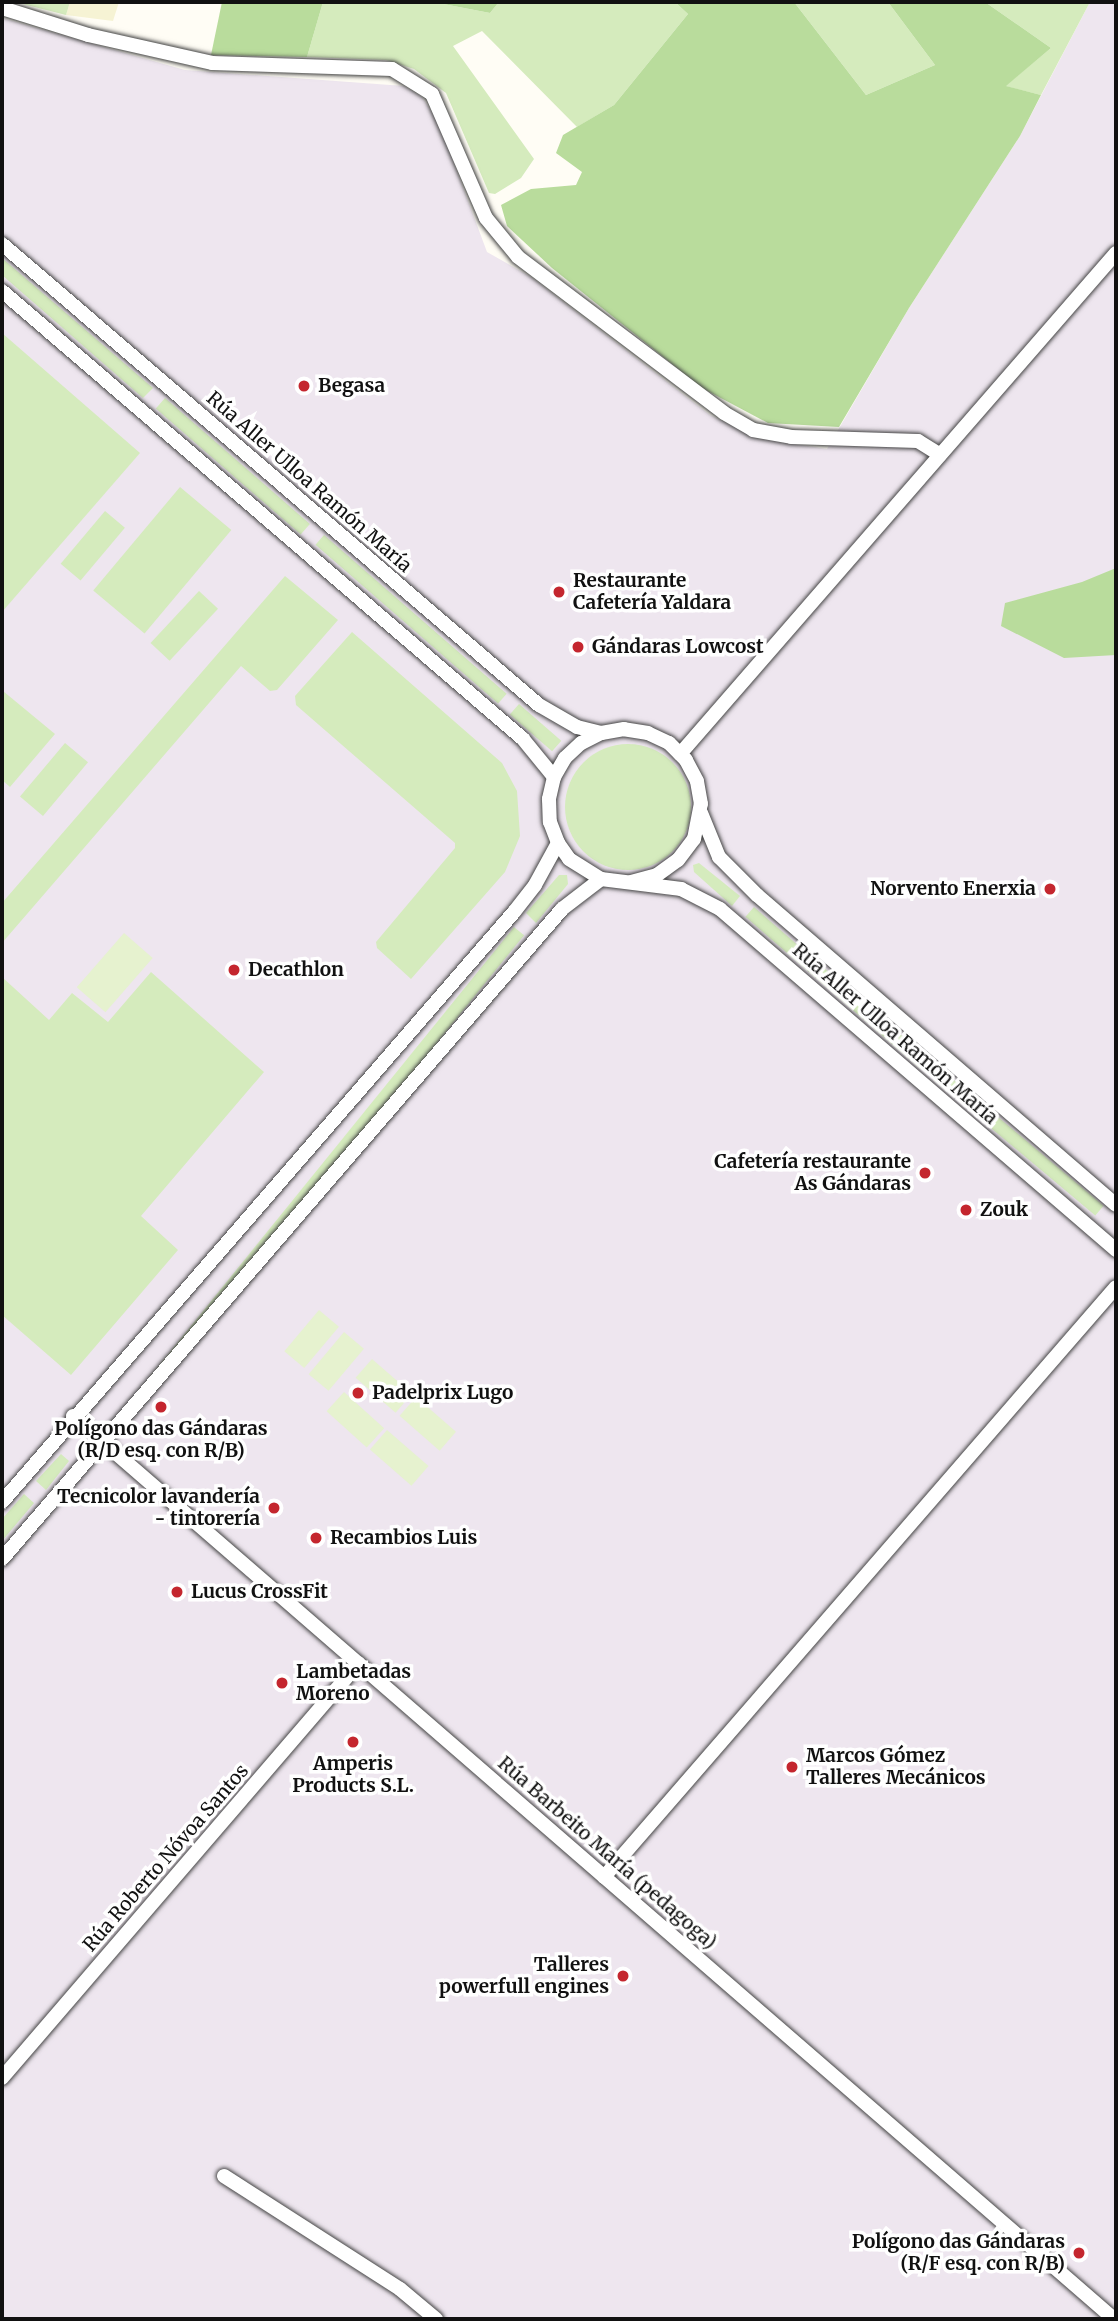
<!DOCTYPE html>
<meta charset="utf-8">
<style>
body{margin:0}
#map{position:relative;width:1118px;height:2321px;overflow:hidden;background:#fffdf5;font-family:Merriweather,serif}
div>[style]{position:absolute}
.industrial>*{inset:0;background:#eee6ef}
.farmland>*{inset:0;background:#f6f3d4}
.green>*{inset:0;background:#d5ebbd;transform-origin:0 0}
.round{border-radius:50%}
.forest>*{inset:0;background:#b9dc9c}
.pitch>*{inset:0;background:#e6f2cf;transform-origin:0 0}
.roads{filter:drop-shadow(0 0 2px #444) drop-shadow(0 0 2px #444)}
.minor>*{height:14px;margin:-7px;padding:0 7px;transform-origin:7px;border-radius:7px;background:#fff}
.dots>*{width:19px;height:19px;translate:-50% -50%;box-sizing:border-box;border:4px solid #fff;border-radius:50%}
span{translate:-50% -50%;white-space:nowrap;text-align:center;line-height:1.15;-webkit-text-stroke:7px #fff;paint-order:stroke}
.poi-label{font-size:19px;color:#111;font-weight:700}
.left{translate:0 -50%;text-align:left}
.right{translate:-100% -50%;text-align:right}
.street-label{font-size:19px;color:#111}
.frame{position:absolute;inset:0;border:4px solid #111;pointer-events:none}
</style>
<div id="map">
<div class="industrial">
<i style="clip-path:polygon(1090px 2px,1116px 2px,1116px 2319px,2px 2319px,2px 18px,185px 70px,404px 86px,422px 97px,439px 123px,487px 252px,531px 277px,710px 415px,758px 438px,827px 449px,909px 308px,1020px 136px)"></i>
</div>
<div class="farmland">
<i style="clip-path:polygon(70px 2px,119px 2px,113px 21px,66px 15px)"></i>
</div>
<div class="green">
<i style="clip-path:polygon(15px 2px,70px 2px,66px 15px)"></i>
<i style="clip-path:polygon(323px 2px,433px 2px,490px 13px,499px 2px,675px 2px,688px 14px,614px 105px,577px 127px,482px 31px,453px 46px,534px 159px,521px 178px,495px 194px,489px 193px,446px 93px,414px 69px,386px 60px,307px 57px)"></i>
<i style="clip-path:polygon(794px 2px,888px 2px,935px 65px,866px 95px)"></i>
<i style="clip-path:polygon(985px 2px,1090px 2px,1041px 95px,1005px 86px,1051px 48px)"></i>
<i style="clip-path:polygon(2px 258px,153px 388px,143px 398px,2px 275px)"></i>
<i style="clip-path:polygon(2px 333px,140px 453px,2px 612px)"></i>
<i style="left:165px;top:398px;width:192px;height:14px;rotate:41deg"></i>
<i style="left:180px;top:487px;width:67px;height:135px;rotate:40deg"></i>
<i style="left:105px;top:511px;width:26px;height:69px;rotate:40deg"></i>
<i style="left:324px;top:535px;width:242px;height:13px;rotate:41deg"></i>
<i style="clip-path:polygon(285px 576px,338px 620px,277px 690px,270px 691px,241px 666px,2px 943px,2px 903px)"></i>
<i style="left:199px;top:591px;width:26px;height:71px;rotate:43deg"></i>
<i style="clip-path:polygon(352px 632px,502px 763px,517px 791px,520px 836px,505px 872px,411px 979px,377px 948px,376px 942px,455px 848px,455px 843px,296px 705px,295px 696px)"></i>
<i style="clip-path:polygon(3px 691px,55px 734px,10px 787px,2px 780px)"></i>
<i style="left:519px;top:704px;width:56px;height:14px;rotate:41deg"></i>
<i style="left:65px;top:743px;width:30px;height:70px;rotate:40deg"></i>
<i class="round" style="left:565px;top:744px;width:126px;height:126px"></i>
<i style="clip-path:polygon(699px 863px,740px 896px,732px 906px,694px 872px,693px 865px)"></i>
<i style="clip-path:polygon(559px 875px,567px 875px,568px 884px,536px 923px,526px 913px)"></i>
<i style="left:754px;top:907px;width:232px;height:13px;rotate:41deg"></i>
<i style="left:514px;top:927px;width:13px;height:595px;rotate:39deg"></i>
<i style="clip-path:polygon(151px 972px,264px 1072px,141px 1216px,178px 1250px,71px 1375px,2px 1315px,2px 977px,49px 1020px,72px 993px,108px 1022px)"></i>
<i style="left:942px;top:1070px;width:211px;height:13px;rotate:40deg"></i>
<i style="clip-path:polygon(61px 1454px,69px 1461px,46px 1490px,36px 1481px)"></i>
<i style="clip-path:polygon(24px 1494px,34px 1503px,2px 1541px,2px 1519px)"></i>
</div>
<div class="forest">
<i style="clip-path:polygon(222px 2px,323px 2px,307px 57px,211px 55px)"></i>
<i style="clip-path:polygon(433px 2px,499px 2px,490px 13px)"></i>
<i style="clip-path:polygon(675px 2px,794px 2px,866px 95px,935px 65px,888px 2px,985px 2px,1051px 48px,1006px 86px,1041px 95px,1020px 136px,909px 308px,839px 427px,768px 423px,702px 388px,552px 268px,507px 226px,501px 205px,531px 189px,576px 185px,582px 172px,556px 153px,563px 135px,614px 105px,688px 14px)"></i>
<i style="clip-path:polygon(1116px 568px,1116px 655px,1064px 658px,1001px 626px,1005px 603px,1082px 582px)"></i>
</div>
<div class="pitch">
<i style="left:124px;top:933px;width:38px;height:72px;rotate:41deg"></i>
<i style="left:319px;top:1310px;width:26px;height:54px;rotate:40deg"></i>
<i style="left:344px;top:1332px;width:26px;height:55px;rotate:40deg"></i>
<i style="left:372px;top:1359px;width:53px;height:25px;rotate:41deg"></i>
<i style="left:344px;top:1392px;width:54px;height:26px;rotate:42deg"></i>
<i style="left:416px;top:1397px;width:53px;height:25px;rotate:41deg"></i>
<i style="left:387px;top:1430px;width:55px;height:26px;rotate:41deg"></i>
</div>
<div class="roads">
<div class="minor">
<i style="left:2px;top:8px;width:90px;rotate:17.4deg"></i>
<i style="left:88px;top:35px;width:127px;rotate:12.7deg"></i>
<i style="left:212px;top:63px;width:180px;rotate:1.9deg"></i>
<i style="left:392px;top:69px;width:47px;rotate:32deg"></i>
<i style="left:432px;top:94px;width:135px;rotate:66.5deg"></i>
<i style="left:486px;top:218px;width:50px;rotate:50.6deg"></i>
<i style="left:518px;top:257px;width:258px;rotate:37.1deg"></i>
<i style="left:724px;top:413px;width:34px;rotate:30deg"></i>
<i style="left:753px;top:430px;width:39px;rotate:10deg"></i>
<i style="left:791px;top:437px;width:127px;rotate:1.8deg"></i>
<i style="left:918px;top:441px;width:26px;rotate:32deg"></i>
<i style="left:2px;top:244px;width:708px;rotate:40.65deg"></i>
<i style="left:539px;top:705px;width:44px;rotate:30.1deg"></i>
<i style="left:577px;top:727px;width:25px;rotate:14deg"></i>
<i style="left:2px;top:291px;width:687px;rotate:40.69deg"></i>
<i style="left:523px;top:739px;width:49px;rotate:50.8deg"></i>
<i style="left:680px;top:754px;width:664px;rotate:-48.97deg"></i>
<i style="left:701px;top:813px;width:48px;rotate:67.8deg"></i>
<i style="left:719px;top:857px;width:54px;rotate:45deg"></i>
<i style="left:757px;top:895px;width:474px;rotate:40.8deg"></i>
<i style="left:631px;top:882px;width:27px;rotate:-15deg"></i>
<i style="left:657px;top:875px;width:26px;rotate:-36deg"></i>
<i style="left:678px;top:860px;width:26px;rotate:-53deg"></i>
<i style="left:694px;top:839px;width:36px;rotate:-79deg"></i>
<i style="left:701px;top:804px;width:23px;rotate:-100deg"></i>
<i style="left:697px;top:781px;width:24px;rotate:-118deg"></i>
<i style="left:686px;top:760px;width:24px;rotate:-135deg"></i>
<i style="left:669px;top:743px;width:23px;rotate:-155deg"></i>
<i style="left:648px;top:733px;width:24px;rotate:-171deg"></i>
<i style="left:624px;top:729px;width:23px;rotate:170deg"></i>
<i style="left:601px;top:733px;width:22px;rotate:153deg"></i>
<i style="left:581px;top:743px;width:22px;rotate:137deg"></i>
<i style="left:565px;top:758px;width:22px;rotate:120deg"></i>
<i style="left:554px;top:777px;width:23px;rotate:103deg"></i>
<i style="left:549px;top:799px;width:23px;rotate:88deg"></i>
<i style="left:550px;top:822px;width:22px;rotate:69deg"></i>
<i style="left:558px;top:843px;width:19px;rotate:55deg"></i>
<i style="left:569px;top:859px;width:38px;rotate:32deg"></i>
<i style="left:601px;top:879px;width:81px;rotate:7.1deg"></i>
<i style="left:681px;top:889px;width:44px;rotate:27.1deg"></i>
<i style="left:720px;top:909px;width:523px;rotate:40.73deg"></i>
<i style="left:73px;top:1416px;width:1378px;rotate:40.94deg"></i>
<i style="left:2px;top:1502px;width:781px;rotate:-49.05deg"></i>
<i style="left:514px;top:912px;width:34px;rotate:-52deg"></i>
<i style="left:535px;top:885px;width:48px;rotate:-61.3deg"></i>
<i style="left:2px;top:1559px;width:858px;rotate:-49.25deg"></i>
<i style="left:562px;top:909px;width:49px;rotate:-37.6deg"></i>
<i style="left:604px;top:1877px;width:781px;rotate:-49.05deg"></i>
<i style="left:2px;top:2078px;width:547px;rotate:-49.3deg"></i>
<i style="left:224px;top:2176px;width:209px;rotate:32.7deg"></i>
<i style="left:400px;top:2289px;width:47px;rotate:39.8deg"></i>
</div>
</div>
<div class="dots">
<i style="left:304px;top:386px;background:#c4262e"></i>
<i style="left:559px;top:592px;background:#c4262e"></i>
<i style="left:578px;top:647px;background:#c4262e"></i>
<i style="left:1050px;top:889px;background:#c4262e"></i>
<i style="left:234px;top:970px;background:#c4262e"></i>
<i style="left:925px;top:1173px;background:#c4262e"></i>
<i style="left:966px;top:1210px;background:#c4262e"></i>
<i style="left:358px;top:1393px;background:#c4262e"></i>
<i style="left:161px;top:1407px;background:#c4262e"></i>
<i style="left:274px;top:1508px;background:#c4262e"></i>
<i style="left:316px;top:1538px;background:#c4262e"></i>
<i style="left:177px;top:1592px;background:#c4262e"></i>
<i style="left:282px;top:1683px;background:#c4262e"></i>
<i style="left:353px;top:1742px;background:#c4262e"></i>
<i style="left:792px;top:1767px;background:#c4262e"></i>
<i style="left:623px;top:1976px;background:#c4262e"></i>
<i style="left:1079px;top:2253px;background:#c4262e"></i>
</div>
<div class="poi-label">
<span class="left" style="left:318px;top:386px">Begasa</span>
<span class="left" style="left:573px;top:592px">Restaurante<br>Cafetería Yaldara</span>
<span class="left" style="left:592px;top:647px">Gándaras Lowcost</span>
<span class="right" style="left:1036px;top:889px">Norvento Enerxia</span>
<span class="left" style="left:248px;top:970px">Decathlon</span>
<span class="right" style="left:911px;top:1173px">Cafetería restaurante<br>As Gándaras</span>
<span class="left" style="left:980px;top:1210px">Zouk</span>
<span class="left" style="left:372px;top:1393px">Padelprix Lugo</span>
<span style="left:161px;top:1440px">Polígono das Gándaras<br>(R/D esq. con R/B)</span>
<span class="right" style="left:260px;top:1508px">Tecnicolor lavandería<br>- tintorería</span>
<span class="left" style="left:330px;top:1538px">Recambios Luis</span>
<span class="left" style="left:191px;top:1592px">Lucus CrossFit</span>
<span class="left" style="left:296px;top:1683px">Lambetadas<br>Moreno</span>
<span class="left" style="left:806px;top:1767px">Marcos Gómez<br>Talleres Mecánicos</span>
<span style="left:353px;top:1775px">Amperis<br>Products S.L.</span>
<span class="right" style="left:609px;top:1976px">Talleres<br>powerfull engines</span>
<span class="right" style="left:1065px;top:2253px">Polígono das Gándaras<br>(R/F esq. con R/B)</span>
</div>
<div class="street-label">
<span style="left:309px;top:482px;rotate:41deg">Rúa Aller Ulloa Ramón María</span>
<span style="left:895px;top:1034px;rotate:41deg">Rúa Aller Ulloa Ramón María</span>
<span style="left:607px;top:1853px;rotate:41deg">Rúa Barbeito María (pedagoga)</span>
<span style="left:166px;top:1858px;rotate:-49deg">Rúa Roberto Nóvoa Santos</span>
</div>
<div class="frame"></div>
</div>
